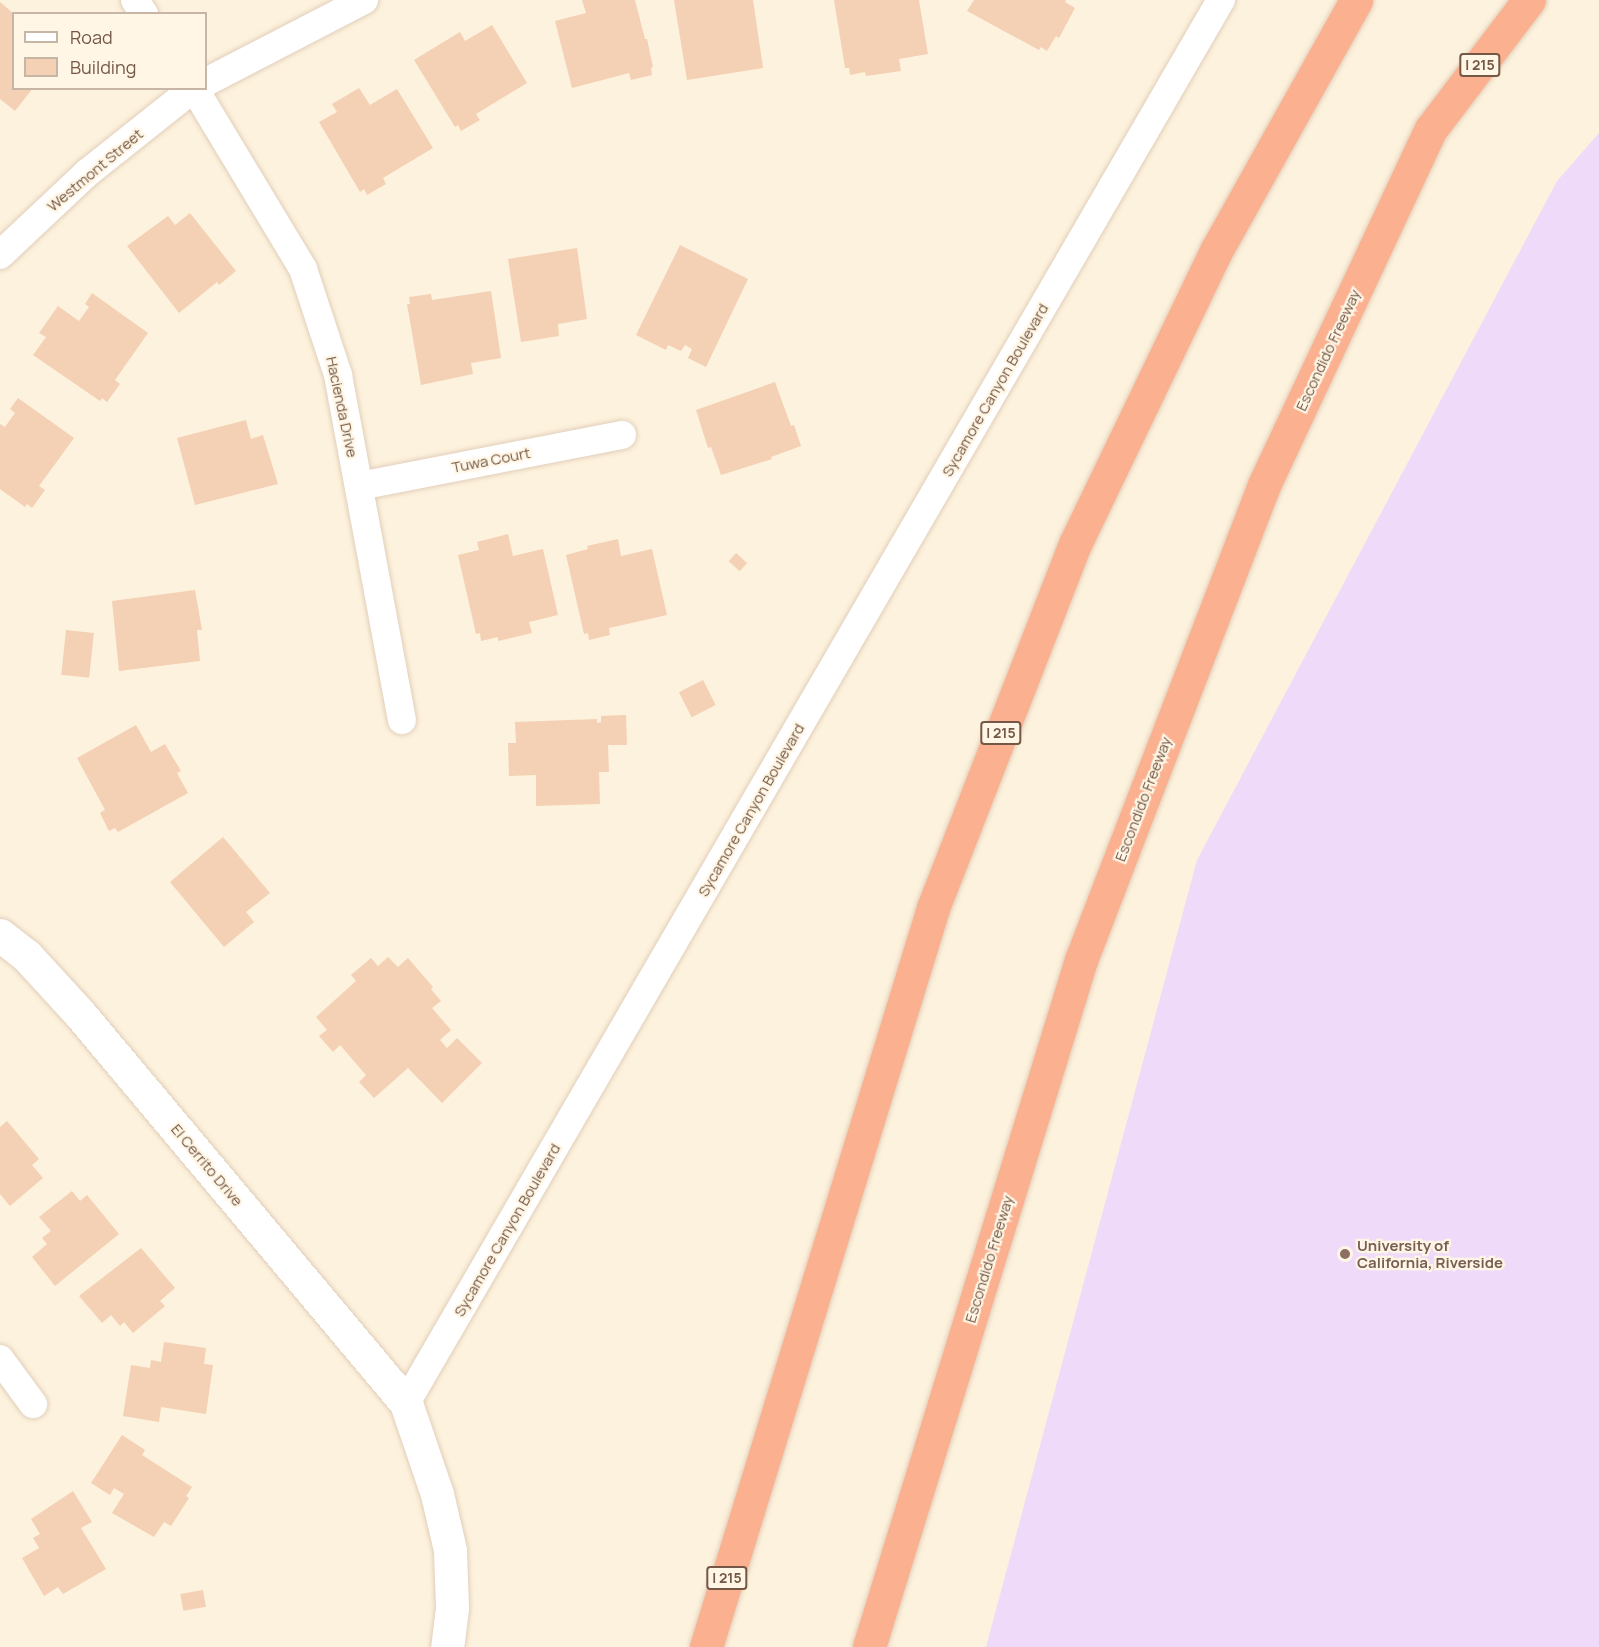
<!DOCTYPE html>
<style>
body{margin:0}
#map{position:relative;width:1599px;height:1647px;overflow:hidden;background:#fdf2dd;font-family:Manrope,sans-serif}
div>[style]{position:absolute}
.education>*{inset:0;background:#efdbf9}
.building>*{inset:0;background:#f4d0b4;transform-origin:0 0}
.roads{filter:drop-shadow(0 0 2px #e1ceba) drop-shadow(0 0 2px #e1ceba)}
.minor>*{height:28px;margin:-14px;padding:0 14px;transform-origin:14px;border-radius:14px;background:#fff}
.tertiary>*{height:33px;margin:-16.5px;padding:0 16.5px;transform-origin:16.5px;border-radius:16.5px;background:#fff}
.motorway>*{height:33px;margin:-16.5px;padding:0 16.5px;transform-origin:16.5px;border-radius:16.5px;background:#fbb090}
.dots>*{width:16px;height:16px;translate:-50% -50%;box-sizing:border-box;border:3px solid #fff6e5;border-radius:50%}
span{translate:-50% -50%;white-space:nowrap;text-align:center;line-height:1.15;-webkit-text-stroke:4.5px #fff6e5;paint-order:stroke}
.shield-label span{padding:2px 4px;background:#fff6e5;border:2px solid;border-radius:4px;-webkit-text-stroke-width:0}
.shield-label{font-size:14px;color:#745745;font-weight:700}
.street-label{font-size:15px;color:#745745}
.education-label{font-size:15px;color:#785e54;font-weight:700}
.left{translate:0 -50%;text-align:left}
.legend{position:absolute;left:12px;top:12px;width:195px;height:78px;box-sizing:border-box;background:#fff6e5;border:2px solid #c7b6a5;margin:0;padding:8px 10px;list-style:none;font-size:18px;color:#745745}
.legend li{display:flex;align-items:center;gap:12px;height:30px}
.legend b{width:30px;border:2px solid #c7b6a5}
</style>
<div id="map">
<div class="education">
<i style="clip-path:polygon(1599px 133px,1599px 1647px,986px 1647px,1197px 860px,1557px 181px)"></i>
</div>
<div class="building">
<i style="clip-path:polygon(582px 0,635px 0,645px 39px,647px 39px,653px 67px,651px 68px,652px 75px,631px 80px,629px 73px,572px 88px,555px 21px,586px 13px)"></i>
<i style="clip-path:polygon(674px 0,753px 0,763px 68px,687px 80px)"></i>
<i style="clip-path:polygon(834px 0,919px 0,928px 54px,899px 59px,901px 71px,866px 76px,865px 72px,850px 75px,849px 68px,845px 68px)"></i>
<i style="clip-path:polygon(974px 0,1066px 0,1065px 2px,1075px 8px,1059px 38px,1056px 36px,1047px 51px,1041px 47px,1039px 50px,967px 11px)"></i>
<i style="clip-path:polygon(0 2px,14px 14px,14px 88px,33px 88px,15px 111px,0 99px)"></i>
<i style="clip-path:polygon(492px 25px,527px 83px,476px 114px,480px 120px,461px 131px,458px 125px,455px 127px,414px 60px,460px 32px,465px 41px)"></i>
<i style="clip-path:polygon(359px 88px,370px 105px,397px 89px,433px 148px,383px 178px,386px 184px,367px 195px,364px 189px,360px 192px,319px 122px,337px 112px,332px 104px)"></i>
<i style="clip-path:polygon(190px 213px,236px 271px,219px 285px,217px 282px,179px 313px,127px 246px,168px 216px,175px 225px)"></i>
<i style="clip-path:polygon(680px 245px,748px 279px,706px 367px,688px 358px,692px 349px,685px 345px,681px 351px,668px 345px,666px 350px,636px 335px)"></i>
<i style="clip-path:polygon(577px 248px,587px 319px,558px 324px,559px 336px,521px 342px,508px 259px)"></i>
<i style="clip-path:polygon(491px 291px,501px 358px,471px 363px,473px 374px,421px 385px,407px 304px,410px 304px,409px 297px,431px 294px,432px 300px)"></i>
<i style="clip-path:polygon(92px 293px,148px 333px,115px 380px,120px 384px,107px 402px,102px 398px,100px 401px,33px 355px,46px 337px,39px 333px,58px 306px,79px 321px,89px 307px,85px 304px)"></i>
<i style="clip-path:polygon(775px 382px,791px 426px,794px 425px,801px 446px,771px 457px,772px 459px,721px 475px,711px 447px,708px 448px,696px 410px)"></i>
<i style="clip-path:polygon(18px 398px,74px 438px,39px 486px,45px 490px,32px 508px,27px 504px,25px 507px,0 489px,0 424px,5px 427px,15px 413px,10px 409px)"></i>
<i style="clip-path:polygon(246px 420px,251px 439px,263px 435px,278px 484px,195px 505px,177px 438px)"></i>
<i style="clip-path:polygon(508px 534px,513px 556px,543px 549px,558px 615px,529px 622px,532px 633px,498px 641px,498px 637px,481px 641px,480px 633px,476px 634px,458px 555px,479px 550px,477px 542px)"></i>
<i style="clip-path:polygon(618px 539px,621px 556px,652px 549px,667px 615px,609px 628px,610px 635px,589px 640px,588px 633px,584px 634px,566px 555px,588px 549px,587px 546px)"></i>
<i style="left:736px;top:553px;width:15px;height:11px;rotate:42deg"></i>
<i style="clip-path:polygon(195px 590px,202px 630px,197px 630px,200px 661px,119px 671px,112px 601px)"></i>
<i style="left:66px;top:630px;width:28px;height:45px;rotate:6deg"></i>
<i style="left:703px;top:680px;width:28px;height:27px;rotate:63deg"></i>
<i style="clip-path:polygon(626px 715px,627px 745px,608px 745px,609px 772px,599px 772px,600px 804px,536px 806px,536px 775px,509px 776px,508px 743px,516px 743px,515px 722px,597px 719px,597px 723px,601px 722px,601px 716px)"></i>
<i style="clip-path:polygon(136px 725px,151px 752px,165px 744px,181px 771px,177px 773px,188px 793px,118px 832px,115px 828px,109px 831px,100px 813px,105px 810px,77px 758px)"></i>
<i style="clip-path:polygon(223px 837px,270px 893px,246px 912px,254px 922px,224px 947px,170px 882px)"></i>
<i style="clip-path:polygon(388px 957px,398px 967px,408px 958px,433px 987px,431px 989px,441px 1001px,432px 1008px,451px 1030px,440px 1040px,447px 1048px,457px 1038px,482px 1063px,442px 1103px,408px 1068px,374px 1098px,359px 1082px,366px 1075px,340px 1045px,333px 1052px,319px 1036px,327px 1030px,316px 1017px,356px 981px,351px 975px,371px 958px,378px 966px)"></i>
<i style="clip-path:polygon(7px 1121px,39px 1159px,32px 1165px,43px 1178px,10px 1206px,0 1194px,0 1127px)"></i>
<i style="clip-path:polygon(72px 1191px,80px 1201px,87px 1195px,119px 1234px,55px 1286px,32px 1257px,47px 1244px,42px 1238px,51px 1231px,39px 1217px)"></i>
<i style="clip-path:polygon(141px 1248px,175px 1288px,160px 1301px,165px 1306px,133px 1333px,124px 1322px,120px 1326px,111px 1315px,102px 1323px,79px 1296px)"></i>
<i style="clip-path:polygon(164px 1342px,206px 1348px,204px 1364px,213px 1365px,206px 1414px,161px 1407px,159px 1422px,123px 1416px,131px 1365px,150px 1368px,151px 1360px,161px 1362px)"></i>
<i style="clip-path:polygon(122px 1435px,145px 1450px,142px 1455px,192px 1487px,186px 1496px,189px 1498px,171px 1526px,164px 1522px,154px 1537px,112px 1513px,124px 1494px,114px 1488px,110px 1495px,91px 1483px)"></i>
<i style="clip-path:polygon(73px 1491px,92px 1522px,81px 1528px,106px 1569px,63px 1594px,58px 1587px,44px 1596px,22px 1558px,39px 1548px,33px 1538px,40px 1534px,31px 1519px)"></i>
<i style="left:203px;top:1590px;width:17px;height:23px;rotate:80deg"></i>
</div>
<div class="roads">
<div class="minor">
<i style="left:135px;top:0;width:17px;rotate:57deg"></i>
<i style="left:206px;top:82px;width:178px;rotate:-27.4deg"></i>
<i style="left:194px;top:88px;width:211px;rotate:58.9deg"></i>
<i style="left:303px;top:269px;width:112px;rotate:71.7deg"></i>
<i style="left:338px;top:375px;width:351px;rotate:79.5deg"></i>
<i style="left:0;top:255px;width:120px;rotate:-43.3deg"></i>
<i style="left:87px;top:173px;width:137px;rotate:-38.5deg"></i>
<i style="left:359px;top:486px;width:268px;rotate:-11deg"></i>
<i style="left:0;top:1359px;width:56px;rotate:53.7deg"></i>
<i style="left:406px;top:1403px;width:1623px;rotate:-59.85deg"></i>
</div>
<div class="tertiary">
<i style="left:0;top:935px;width:33px;rotate:38deg"></i>
<i style="left:26px;top:955px;width:80px;rotate:47.5deg"></i>
<i style="left:80px;top:1014px;width:508px;rotate:50.04deg"></i>
<i style="left:406px;top:1403px;width:96px;rotate:71.2deg"></i>
<i style="left:437px;top:1494px;width:57px;rotate:76.9deg"></i>
<i style="left:450px;top:1550px;width:58px;rotate:88deg"></i>
<i style="left:452px;top:1608px;width:39px;rotate:97deg"></i>
</div>
<div class="motorway">
<i style="left:706px;top:1647px;width:773px;rotate:-72.92deg"></i>
<i style="left:933px;top:908px;width:391px;rotate:-68.7deg"></i>
<i style="left:1075px;top:544px;width:325px;rotate:-64.3deg"></i>
<i style="left:1216px;top:251px;width:287px;rotate:-60.8deg"></i>
<i style="left:869px;top:1647px;width:719px;rotate:-72.85deg"></i>
<i style="left:1081px;top:960px;width:509px;rotate:-68.93deg"></i>
<i style="left:1264px;top:485px;width:393px;rotate:-64.9deg"></i>
<i style="left:1431px;top:129px;width:162px;rotate:-52.8deg"></i>
</div>
</div>
<div class="dots">
<i style="left:1345px;top:1254px;background:#8d6e63"></i>
</div>
<div class="shield-label">
<span style="left:1480px;top:65px">I 215</span>
<span style="left:1001px;top:733px">I 215</span>
<span style="left:727px;top:1578px">I 215</span>
</div>
<div class="street-label">
<span style="left:95px;top:170px;rotate:-40deg">Westmont Street</span>
<span style="left:1328px;top:350px;rotate:-65deg">Escondido Freeway</span>
<span style="left:995px;top:390px;rotate:-60deg">Sycamore Canyon Boulevard</span>
<span style="left:342px;top:407px;rotate:78deg">Hacienda Drive</span>
<span style="left:491px;top:460px;rotate:-11deg">Tuwa Court</span>
<span style="left:1143px;top:799px;rotate:-69deg">Escondido Freeway</span>
<span style="left:751px;top:810px;rotate:-60deg">Sycamore Canyon Boulevard</span>
<span style="left:207px;top:1165px;rotate:50deg">El Cerrito Drive</span>
<span style="left:507px;top:1230px;rotate:-60deg">Sycamore Canyon Boulevard</span>
<span style="left:989px;top:1259px;rotate:-73deg">Escondido Freeway</span>
</div>
<div class="education-label">
<span class="left" style="left:1357px;top:1254px">University of<br>California, Riverside</span>
</div>
<ul class="legend">
<li><b style="height:8px;background:#fff"></b>Road</li>
<li><b style="height:16px;background:#f4d0b4"></b>Building</li>
</ul>
</div>
